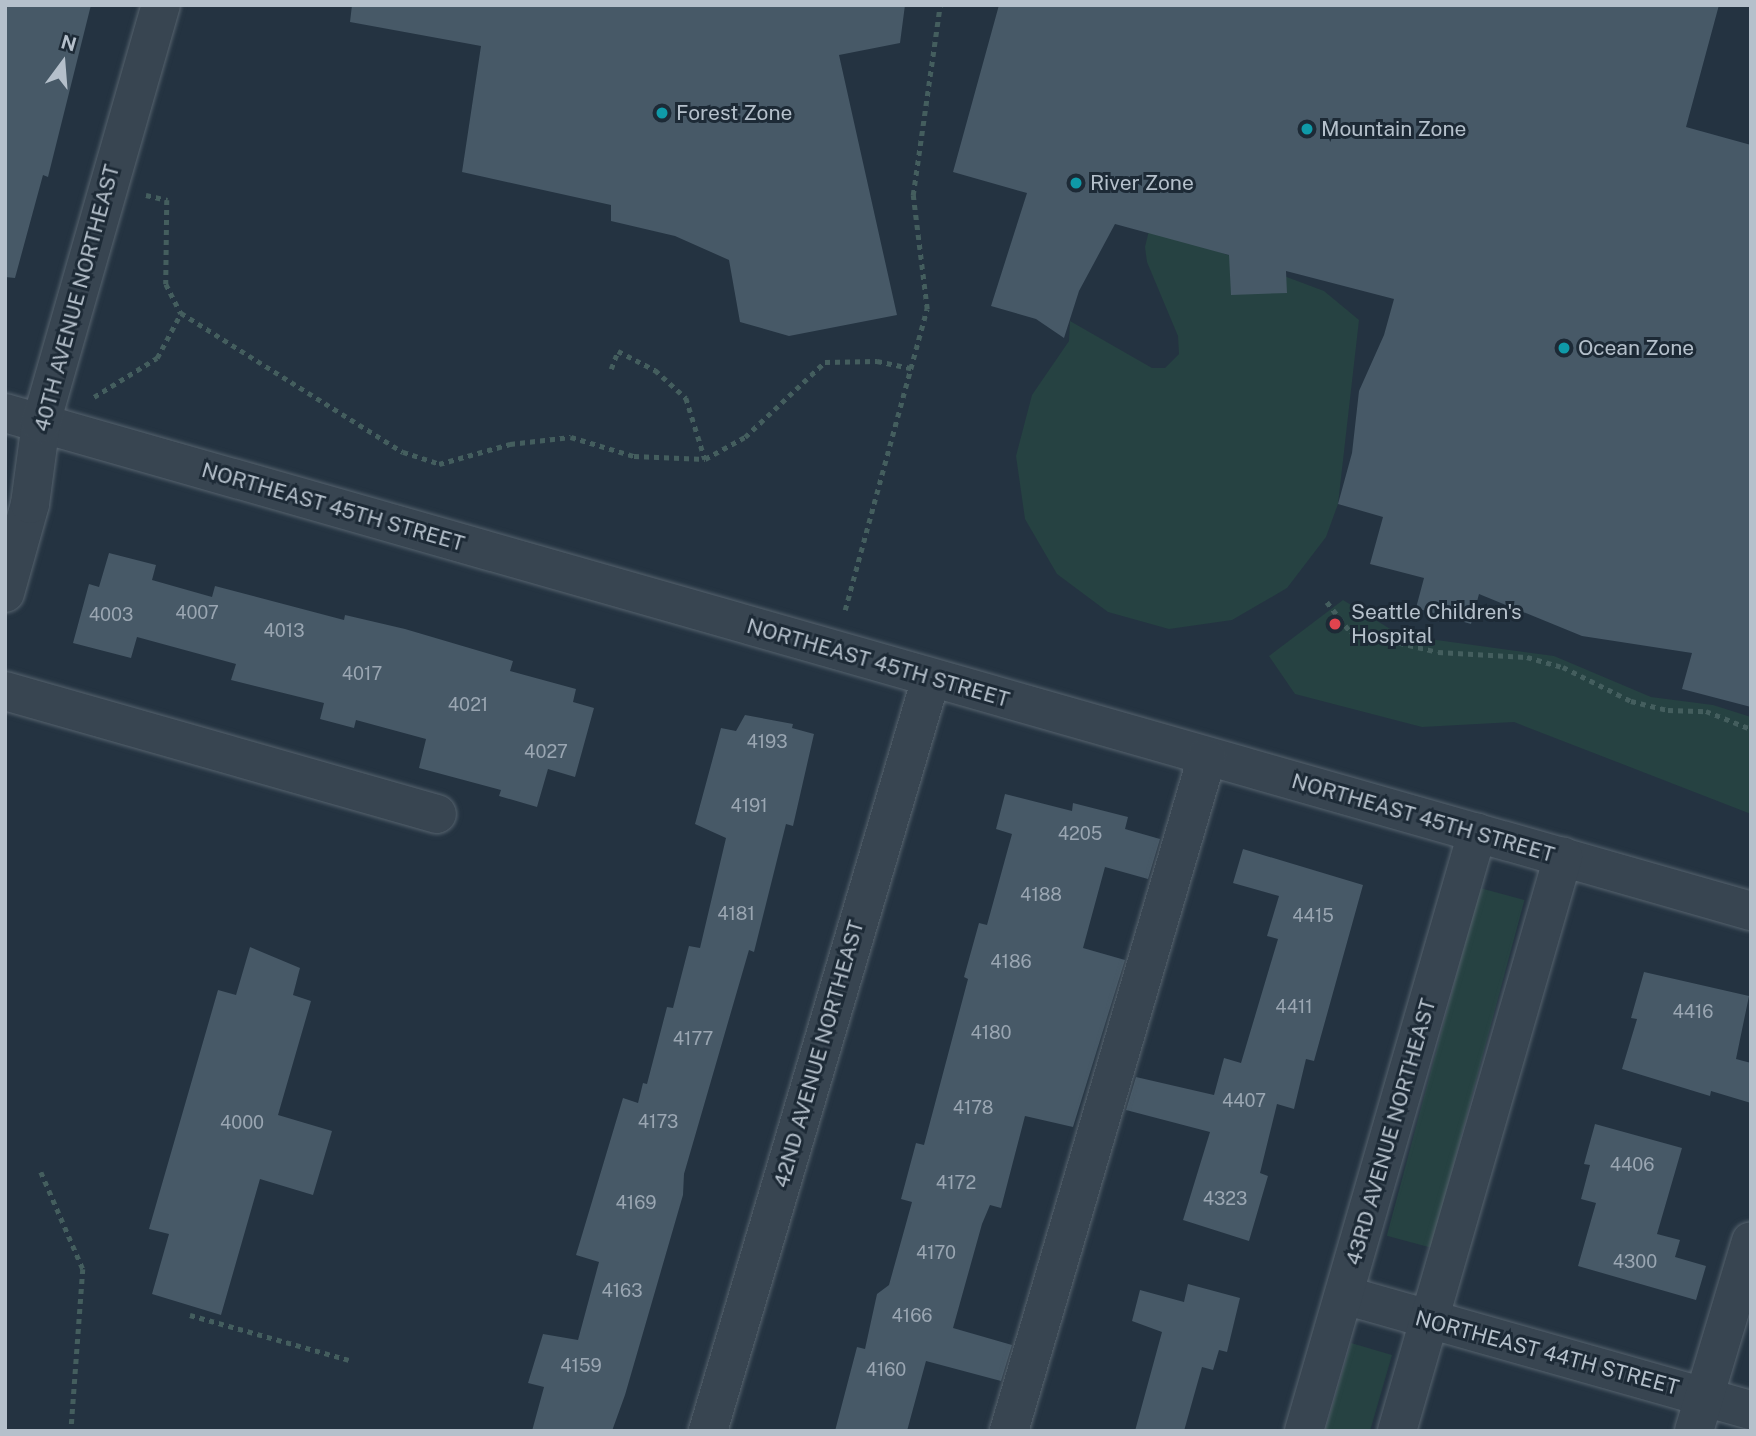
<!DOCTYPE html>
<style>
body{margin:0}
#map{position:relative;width:1756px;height:1436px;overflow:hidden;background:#243341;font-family:"Public Sans",sans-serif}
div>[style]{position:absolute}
.green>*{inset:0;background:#264242;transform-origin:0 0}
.building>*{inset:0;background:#475967}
.path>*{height:4.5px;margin-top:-2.25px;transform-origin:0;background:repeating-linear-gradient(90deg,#445e5e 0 5px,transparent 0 10px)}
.roads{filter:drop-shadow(0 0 2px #56636e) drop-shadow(0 0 2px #56636e)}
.minor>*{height:38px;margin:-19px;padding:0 19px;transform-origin:19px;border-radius:19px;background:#384551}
.dots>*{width:19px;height:19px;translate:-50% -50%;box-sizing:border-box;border:4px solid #1d2a36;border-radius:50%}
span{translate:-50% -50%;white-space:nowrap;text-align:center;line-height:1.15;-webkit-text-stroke:6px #1d2a36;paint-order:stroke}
.number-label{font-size:18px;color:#9aa6b2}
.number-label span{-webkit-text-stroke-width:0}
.poi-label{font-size:21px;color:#b5c0cb}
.left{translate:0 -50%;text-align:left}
.street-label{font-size:21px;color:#b5c0cb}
.frame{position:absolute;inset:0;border:7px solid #b5c0cb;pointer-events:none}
.north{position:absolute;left:28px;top:28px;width:70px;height:70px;-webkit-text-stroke:5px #1d2a36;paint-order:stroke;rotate:16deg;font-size:19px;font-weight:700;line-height:28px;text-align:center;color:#b5c0cb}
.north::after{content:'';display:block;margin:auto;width:24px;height:32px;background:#b5c0cb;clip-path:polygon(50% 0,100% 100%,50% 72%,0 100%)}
</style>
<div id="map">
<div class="green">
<i style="clip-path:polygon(1150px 226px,1324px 291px,1359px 320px,1338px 504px,1326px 537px,1287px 588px,1232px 620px,1169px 629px,1108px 612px,1057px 574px,1025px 519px,1016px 456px,1032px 395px,1069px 341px,1070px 321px,1152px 368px,1165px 368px,1179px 354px,1178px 336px,1147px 262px,1145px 247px)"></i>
<i style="clip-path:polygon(1343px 600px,1400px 635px,1554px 656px,1651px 697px,1713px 705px,1751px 717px,1751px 814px,1514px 722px,1422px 727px,1295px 694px,1269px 656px)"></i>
<i style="left:1480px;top:888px;width:46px;height:360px;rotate:15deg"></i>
<i style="clip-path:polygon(1351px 1343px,1392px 1355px,1370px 1431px,1325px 1431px)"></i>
</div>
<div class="building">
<i style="clip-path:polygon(5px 5px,91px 5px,48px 177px,43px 175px,15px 278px,5px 277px)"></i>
<i style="clip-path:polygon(352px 5px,905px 5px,900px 43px,839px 55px,897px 315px,789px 336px,740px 322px,729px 260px,675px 236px,611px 221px,611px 205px,462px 172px,481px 46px,350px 22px)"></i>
<i style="clip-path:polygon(999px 5px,1719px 5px,1686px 127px,1751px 145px,1751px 707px,1682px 689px,1692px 653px,1582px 636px,1479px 594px,1471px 624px,1416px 608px,1424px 578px,1370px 564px,1383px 517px,1338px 504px,1352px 453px,1359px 391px,1384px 335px,1394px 299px,1286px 271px,1287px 293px,1231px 295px,1229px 255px,1115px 224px,1079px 291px,1064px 338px,1036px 319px,991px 306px,1027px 193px,953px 172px)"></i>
<i style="clip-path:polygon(109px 553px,156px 565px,152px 580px,212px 597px,215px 586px,344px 620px,345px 615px,405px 629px,513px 661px,510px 671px,576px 689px,573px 702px,594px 708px,575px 777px,548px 769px,537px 807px,499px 796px,501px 790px,419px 768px,426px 739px,356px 720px,354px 728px,320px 719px,324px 703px,231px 680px,236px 664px,137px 637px,131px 658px,73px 643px,89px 584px,99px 587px)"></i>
<i style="clip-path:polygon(745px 715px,793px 724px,792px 728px,814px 734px,793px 826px,786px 824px,754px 952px,749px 950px,684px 1174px,683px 1195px,625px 1395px,612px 1431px,532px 1431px,544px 1387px,528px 1383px,543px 1334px,578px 1340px,599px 1262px,576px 1255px,623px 1098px,638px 1103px,643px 1083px,647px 1084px,667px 1007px,673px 1008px,689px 946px,700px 948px,726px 838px,695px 824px,721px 728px,736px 731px)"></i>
<i style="clip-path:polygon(1005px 794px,1072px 811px,1073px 803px,1128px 817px,1125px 829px,1160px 839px,1148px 879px,1105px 867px,1083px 948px,1125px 960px,1073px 1127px,1025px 1116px,1001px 1208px,990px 1205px,982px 1224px,953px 1328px,1012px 1345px,1001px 1381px,926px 1361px,907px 1431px,835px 1431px,857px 1347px,865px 1349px,877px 1294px,889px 1285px,912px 1202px,901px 1199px,916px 1143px,924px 1145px,968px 979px,964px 977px,979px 923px,987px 925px,1012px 834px,996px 829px)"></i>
<i style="clip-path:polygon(1243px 849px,1363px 885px,1314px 1061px,1306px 1059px,1294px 1109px,1277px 1104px,1260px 1173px,1268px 1176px,1249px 1241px,1183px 1220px,1210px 1132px,1126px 1110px,1136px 1077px,1214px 1095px,1224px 1058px,1241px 1063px,1278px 939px,1267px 936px,1279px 896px,1233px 883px)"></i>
<i style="clip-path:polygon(250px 947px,300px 968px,293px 995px,311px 1001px,278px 1115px,332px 1131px,313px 1195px,260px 1179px,221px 1315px,152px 1294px,169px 1234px,149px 1229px,218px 990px,236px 995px)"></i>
<i style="clip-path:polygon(1644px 972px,1749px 996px,1736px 1059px,1751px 1063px,1751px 1103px,1711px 1091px,1710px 1096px,1622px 1069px,1637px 1019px,1631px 1018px)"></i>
<i style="clip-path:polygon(1595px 1124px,1682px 1148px,1657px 1234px,1680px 1240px,1675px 1257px,1706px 1266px,1696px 1300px,1578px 1266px,1596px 1203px,1581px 1199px,1590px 1165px,1584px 1164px)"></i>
<i style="clip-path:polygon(1188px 1284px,1240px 1298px,1227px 1352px,1219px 1350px,1213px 1370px,1202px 1367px,1184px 1431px,1135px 1431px,1162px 1332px,1132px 1321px,1140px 1290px,1184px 1302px)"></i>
</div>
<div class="path">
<i style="left:146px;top:195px;width:22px;rotate:13deg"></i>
<i style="left:167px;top:200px;width:84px;rotate:90.7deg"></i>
<i style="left:166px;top:284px;width:33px;rotate:63deg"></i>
<i style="left:181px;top:313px;width:262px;rotate:32.1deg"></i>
<i style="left:403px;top:452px;width:38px;rotate:18deg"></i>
<i style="left:439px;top:464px;width:74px;rotate:-15.7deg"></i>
<i style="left:510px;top:444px;width:61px;rotate:-6.5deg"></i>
<i style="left:571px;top:437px;width:66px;rotate:16.8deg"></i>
<i style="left:634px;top:456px;width:71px;rotate:2.4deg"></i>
<i style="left:705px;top:459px;width:46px;rotate:-28.8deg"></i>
<i style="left:745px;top:437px;width:110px;rotate:-43.2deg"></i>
<i style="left:825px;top:362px;width:52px;rotate:-1.1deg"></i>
<i style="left:877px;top:361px;width:35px;rotate:12deg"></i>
<i style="left:611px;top:369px;width:19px;rotate:-69deg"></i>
<i style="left:618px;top:351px;width:42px;rotate:27.2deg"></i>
<i style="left:655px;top:370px;width:42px;rotate:42.1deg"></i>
<i style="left:686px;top:398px;width:64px;rotate:72.7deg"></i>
<i style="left:94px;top:397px;width:74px;rotate:-31.8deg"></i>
<i style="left:157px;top:358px;width:51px;rotate:-61.9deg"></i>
<i style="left:1327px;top:602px;width:37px;rotate:52deg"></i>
<i style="left:1350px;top:631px;width:90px;rotate:13.4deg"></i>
<i style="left:1438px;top:652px;width:89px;rotate:3.2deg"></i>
<i style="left:1527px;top:657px;width:37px;rotate:16deg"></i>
<i style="left:1563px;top:667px;width:76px;rotate:26.6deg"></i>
<i style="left:1631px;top:701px;width:38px;rotate:14deg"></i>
<i style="left:1668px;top:710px;width:38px;rotate:2deg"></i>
<i style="left:1706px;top:711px;width:48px;rotate:21.8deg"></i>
<i style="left:845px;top:610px;width:312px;rotate:-74.8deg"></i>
<i style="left:927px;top:309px;width:115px;rotate:-97deg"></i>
<i style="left:913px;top:195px;width:192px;rotate:-81.9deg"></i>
<i style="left:41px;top:1172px;width:106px;rotate:66.6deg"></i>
<i style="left:83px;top:1269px;width:162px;rotate:94.2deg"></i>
<i style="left:190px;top:1315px;width:165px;rotate:15.8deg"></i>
</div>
<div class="roads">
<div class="minor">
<i style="left:5px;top:413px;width:1816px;rotate:15.92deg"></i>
<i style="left:5px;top:593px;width:92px;rotate:-74.3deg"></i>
<i style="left:30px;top:504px;width:82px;rotate:-82.3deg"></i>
<i style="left:41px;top:423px;width:435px;rotate:-74deg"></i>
<i style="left:5px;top:691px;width:449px;rotate:15.9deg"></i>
<i style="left:1344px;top:1295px;width:423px;rotate:15.8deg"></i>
<i style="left:708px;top:1431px;width:785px;rotate:-73.5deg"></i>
<i style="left:1009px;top:1431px;width:702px;rotate:-73.63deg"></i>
<i style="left:1304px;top:1431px;width:623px;rotate:-73.86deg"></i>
<i style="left:1397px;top:1431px;width:598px;rotate:-73.87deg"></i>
<i style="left:1694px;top:1431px;width:198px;rotate:-73.3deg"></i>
</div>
</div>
<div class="dots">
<i style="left:662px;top:113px;background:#0f9aa8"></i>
<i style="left:1307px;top:129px;background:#0f9aa8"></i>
<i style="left:1076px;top:183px;background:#0f9aa8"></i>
<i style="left:1564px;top:348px;background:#0f9aa8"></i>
<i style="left:1335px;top:624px;background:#e0444e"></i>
</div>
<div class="number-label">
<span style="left:197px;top:613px">4007</span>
<span style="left:111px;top:615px">4003</span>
<span style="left:284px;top:631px">4013</span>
<span style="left:362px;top:674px">4017</span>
<span style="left:468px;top:705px">4021</span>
<span style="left:767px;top:742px">4193</span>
<span style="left:546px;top:752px">4027</span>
<span style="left:749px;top:806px">4191</span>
<span style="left:1080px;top:834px">4205</span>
<span style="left:1041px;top:895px">4188</span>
<span style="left:736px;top:914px">4181</span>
<span style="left:1313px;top:916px">4415</span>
<span style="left:1011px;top:962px">4186</span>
<span style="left:1294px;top:1007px">4411</span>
<span style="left:1693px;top:1012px">4416</span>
<span style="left:991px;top:1033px">4180</span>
<span style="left:693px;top:1039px">4177</span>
<span style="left:1244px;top:1101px">4407</span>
<span style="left:973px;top:1108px">4178</span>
<span style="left:658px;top:1122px">4173</span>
<span style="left:242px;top:1123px">4000</span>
<span style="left:1632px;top:1165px">4406</span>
<span style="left:956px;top:1183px">4172</span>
<span style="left:1225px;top:1199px">4323</span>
<span style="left:636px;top:1203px">4169</span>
<span style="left:936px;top:1253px">4170</span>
<span style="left:1635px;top:1262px">4300</span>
<span style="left:622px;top:1291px">4163</span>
<span style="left:912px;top:1316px">4166</span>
<span style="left:581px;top:1366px">4159</span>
<span style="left:886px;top:1370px">4160</span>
</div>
<div class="poi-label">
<span class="left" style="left:676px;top:113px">Forest Zone</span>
<span class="left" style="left:1321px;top:129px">Mountain Zone</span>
<span class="left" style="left:1090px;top:183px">River Zone</span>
<span class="left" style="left:1578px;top:348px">Ocean Zone</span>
<span class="left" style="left:1351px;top:624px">Seattle Children's<br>Hospital</span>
</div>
<div class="street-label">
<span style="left:77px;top:298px;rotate:-75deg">40TH AVENUE NORTHEAST</span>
<span style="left:333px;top:507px;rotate:16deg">NORTHEAST 45TH STREET</span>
<span style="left:878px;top:663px;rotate:16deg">NORTHEAST 45TH STREET</span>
<span style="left:1423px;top:818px;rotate:16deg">NORTHEAST 45TH STREET</span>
<span style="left:819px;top:1054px;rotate:-74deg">42ND AVENUE NORTHEAST</span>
<span style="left:1391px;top:1132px;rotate:-74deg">43RD AVENUE NORTHEAST</span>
<span style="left:1547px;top:1353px;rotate:15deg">NORTHEAST 44TH STREET</span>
</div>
<div class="frame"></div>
<div class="north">N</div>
</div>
